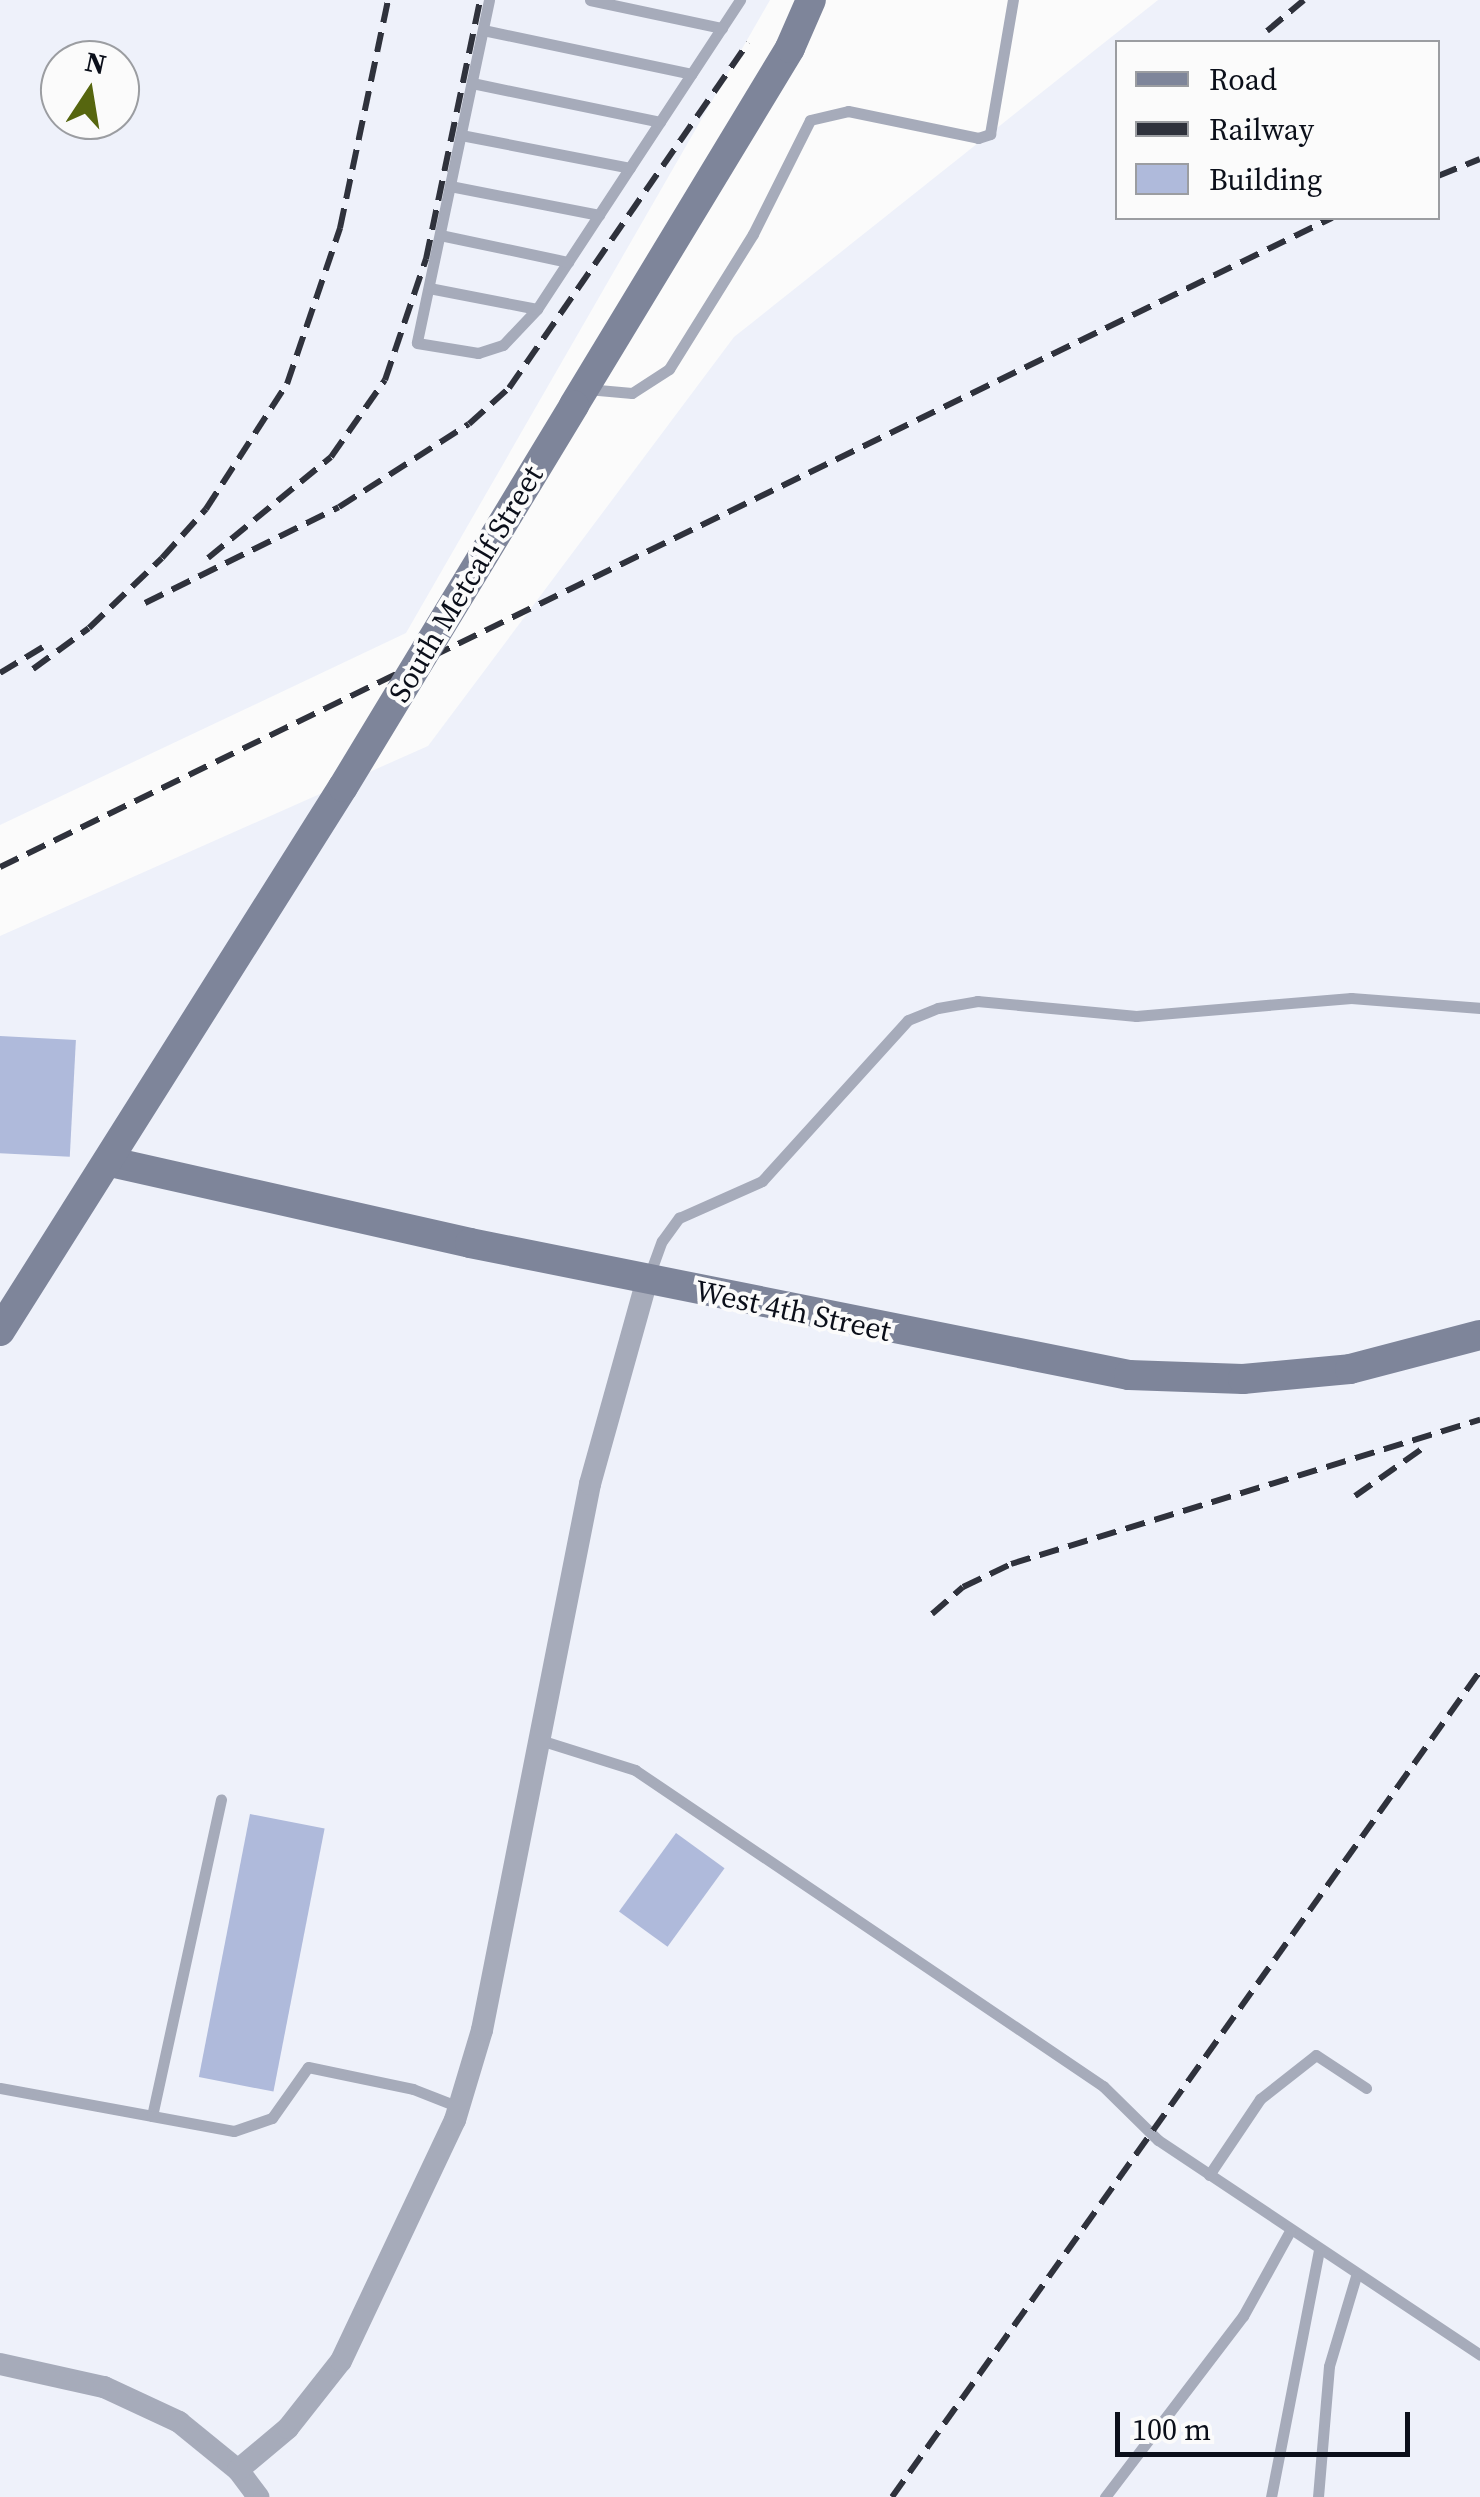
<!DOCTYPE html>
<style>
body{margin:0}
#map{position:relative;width:1480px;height:2497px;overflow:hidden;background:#fbfbfb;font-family:"Source Serif 4",serif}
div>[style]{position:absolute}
.built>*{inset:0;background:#eef1fa}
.building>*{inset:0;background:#afbadb;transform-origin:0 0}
.lane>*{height:11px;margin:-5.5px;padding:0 5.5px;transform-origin:5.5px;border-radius:5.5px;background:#a6abba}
.street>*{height:22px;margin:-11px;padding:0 11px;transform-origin:11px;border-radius:11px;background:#a6abba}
.secondary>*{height:30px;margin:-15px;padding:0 15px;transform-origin:15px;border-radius:15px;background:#7e859a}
.rail>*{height:6px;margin-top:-3px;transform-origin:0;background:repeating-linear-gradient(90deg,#2f323c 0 20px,transparent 0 30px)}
.secondary-bridge>*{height:30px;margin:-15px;padding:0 15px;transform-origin:15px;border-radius:15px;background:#7e859a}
span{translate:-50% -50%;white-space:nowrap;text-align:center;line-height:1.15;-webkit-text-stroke:8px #fbfbfb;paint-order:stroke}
.street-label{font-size:30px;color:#0b0f1a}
.legend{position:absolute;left:1115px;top:40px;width:325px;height:180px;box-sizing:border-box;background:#fbfbfb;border:2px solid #9b9da1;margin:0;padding:12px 18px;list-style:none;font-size:30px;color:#0b0f1a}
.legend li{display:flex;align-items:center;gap:20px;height:50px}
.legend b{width:50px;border:2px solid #9b9da1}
.north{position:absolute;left:40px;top:40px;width:100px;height:100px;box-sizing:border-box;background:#fbfbfb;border:2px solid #9b9da1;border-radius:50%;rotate:12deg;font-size:28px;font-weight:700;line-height:40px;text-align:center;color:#0b0f1a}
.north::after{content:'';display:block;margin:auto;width:35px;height:45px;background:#56660f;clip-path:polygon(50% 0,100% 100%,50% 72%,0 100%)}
.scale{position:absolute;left:1115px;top:2412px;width:295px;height:45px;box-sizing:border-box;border:5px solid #0b0f1a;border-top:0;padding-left:12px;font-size:30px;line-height:35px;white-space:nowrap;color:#0b0f1a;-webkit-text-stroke:8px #fbfbfb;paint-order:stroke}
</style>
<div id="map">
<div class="built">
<i style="clip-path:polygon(evenodd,0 0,770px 0,406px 633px,0 825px,0 0,60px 60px,120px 60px,120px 120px,60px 120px,60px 60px)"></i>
<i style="clip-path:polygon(evenodd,1158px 0,1480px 0,1480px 2497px,0 2497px,0 936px,428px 746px,734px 337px,1158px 0,1118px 42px,1438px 42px,1438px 218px,1118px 218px,1118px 42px)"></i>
</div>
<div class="building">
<i style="left:0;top:1036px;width:76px;height:117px;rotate:3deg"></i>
<i style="left:250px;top:1814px;width:76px;height:268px;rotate:11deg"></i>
<i style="left:676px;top:1833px;width:60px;height:97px;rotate:36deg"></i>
</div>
<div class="lane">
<i style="left:489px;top:0;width:350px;rotate:101.9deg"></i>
<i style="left:417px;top:343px;width:62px;rotate:9.3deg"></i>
<i style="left:478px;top:353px;width:26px;rotate:-18deg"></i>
<i style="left:503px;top:345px;width:50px;rotate:-46.6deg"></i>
<i style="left:537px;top:309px;width:370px;rotate:-56.7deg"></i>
<i style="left:590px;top:0;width:135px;rotate:12deg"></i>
<i style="left:483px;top:30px;width:213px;rotate:11.9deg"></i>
<i style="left:472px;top:83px;width:192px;rotate:11.7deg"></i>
<i style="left:461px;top:135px;width:172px;rotate:11deg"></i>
<i style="left:450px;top:186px;width:152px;rotate:11deg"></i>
<i style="left:440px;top:235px;width:131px;rotate:11.9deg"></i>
<i style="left:429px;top:288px;width:110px;rotate:11deg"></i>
<i style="left:587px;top:389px;width:45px;rotate:5.1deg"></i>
<i style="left:632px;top:393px;width:44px;rotate:-33deg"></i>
<i style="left:669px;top:369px;width:159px;rotate:-58.1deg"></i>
<i style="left:753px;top:234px;width:127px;rotate:-63.4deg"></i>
<i style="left:810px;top:120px;width:39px;rotate:-13deg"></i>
<i style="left:848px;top:111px;width:133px;rotate:11.7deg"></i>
<i style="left:978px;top:138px;width:13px;rotate:-18deg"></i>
<i style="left:990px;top:134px;width:136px;rotate:-80.3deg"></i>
<i style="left:649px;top:1276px;width:37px;rotate:-70deg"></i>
<i style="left:662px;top:1241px;width:29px;rotate:-54deg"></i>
<i style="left:679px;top:1218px;width:91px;rotate:-24deg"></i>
<i style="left:762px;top:1181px;width:217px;rotate:-47.8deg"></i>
<i style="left:908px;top:1020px;width:32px;rotate:-22deg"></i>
<i style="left:938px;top:1008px;width:40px;rotate:-10deg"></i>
<i style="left:977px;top:1001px;width:160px;rotate:5.4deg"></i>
<i style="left:1136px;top:1016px;width:216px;rotate:-4.8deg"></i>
<i style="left:1351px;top:998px;width:129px;rotate:4.4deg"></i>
<i style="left:540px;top:1740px;width:100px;rotate:17.5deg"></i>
<i style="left:635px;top:1770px;width:565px;rotate:34.03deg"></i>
<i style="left:1103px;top:2086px;width:77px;rotate:44.5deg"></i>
<i style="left:1158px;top:2140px;width:387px;rotate:33.7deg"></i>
<i style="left:0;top:2088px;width:155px;rotate:10.4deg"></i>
<i style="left:152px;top:2116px;width:324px;rotate:-77.7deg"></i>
<i style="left:152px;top:2116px;width:83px;rotate:10.4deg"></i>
<i style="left:234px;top:2131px;width:40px;rotate:-18.9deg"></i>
<i style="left:272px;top:2118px;width:62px;rotate:-54.8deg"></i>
<i style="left:308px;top:2067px;width:107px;rotate:11.8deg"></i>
<i style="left:413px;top:2089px;width:49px;rotate:21.4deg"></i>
<i style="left:1209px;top:2175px;width:92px;rotate:-56.1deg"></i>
<i style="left:1260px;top:2099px;width:71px;rotate:-38.2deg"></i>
<i style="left:1316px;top:2055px;width:60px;rotate:33.4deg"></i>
<i style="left:1105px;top:2497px;width:228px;rotate:-52.7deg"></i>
<i style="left:1243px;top:2316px;width:97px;rotate:-61.1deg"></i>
<i style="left:1271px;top:2497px;width:252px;rotate:-79deg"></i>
<i style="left:1318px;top:2497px;width:131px;rotate:-85.2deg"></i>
<i style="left:1329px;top:2366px;width:94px;rotate:-73.3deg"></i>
</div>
<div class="street">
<i style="left:0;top:2364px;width:107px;rotate:12.5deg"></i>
<i style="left:104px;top:2387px;width:83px;rotate:25deg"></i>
<i style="left:179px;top:2422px;width:76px;rotate:39.1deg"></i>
<i style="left:238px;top:2470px;width:34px;rotate:53deg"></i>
<i style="left:238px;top:2470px;width:65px;rotate:-40deg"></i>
<i style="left:288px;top:2428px;width:85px;rotate:-51.7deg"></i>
<i style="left:341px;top:2361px;width:267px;rotate:-64.7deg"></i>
<i style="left:455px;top:2120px;width:94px;rotate:-73.3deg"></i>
<i style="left:482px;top:2030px;width:557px;rotate:-78.81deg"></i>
<i style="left:590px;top:1484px;width:212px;rotate:-74.4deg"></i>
</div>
<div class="secondary">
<i style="left:574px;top:405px;width:417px;rotate:-58.8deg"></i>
<i style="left:790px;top:48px;width:52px;rotate:-66.4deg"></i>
<i style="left:111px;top:1162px;width:368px;rotate:12.7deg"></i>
<i style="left:470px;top:1243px;width:672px;rotate:11.33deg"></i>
<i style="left:1129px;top:1375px;width:114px;rotate:2deg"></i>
<i style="left:1243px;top:1379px;width:107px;rotate:-5.3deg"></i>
<i style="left:1350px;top:1369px;width:134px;rotate:-14.7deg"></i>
<i style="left:0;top:1331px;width:643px;rotate:-57.77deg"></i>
</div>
<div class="rail">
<i style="left:1267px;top:31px;width:48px;rotate:-40deg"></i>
<i style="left:1438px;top:176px;width:45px;rotate:-22deg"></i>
<i style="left:208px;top:558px;width:159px;rotate:-39.4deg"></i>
<i style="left:331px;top:457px;width:94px;rotate:-55deg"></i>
<i style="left:385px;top:380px;width:128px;rotate:-71.3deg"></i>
<i style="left:426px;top:259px;width:265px;rotate:-78.2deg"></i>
<i style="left:145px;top:603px;width:216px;rotate:-26.3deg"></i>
<i style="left:339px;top:507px;width:154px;rotate:-32.6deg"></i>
<i style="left:469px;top:424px;width:54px;rotate:-42deg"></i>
<i style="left:509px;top:388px;width:420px;rotate:-55.3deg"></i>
<i style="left:33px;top:669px;width:69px;rotate:-36.2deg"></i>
<i style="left:89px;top:628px;width:101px;rotate:-43.8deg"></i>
<i style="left:162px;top:558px;width:66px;rotate:-48.1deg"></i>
<i style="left:206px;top:509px;width:149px;rotate:-57.1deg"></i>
<i style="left:287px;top:384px;width:165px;rotate:-71.2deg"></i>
<i style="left:340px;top:228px;width:233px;rotate:-78.1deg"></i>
<i style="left:0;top:673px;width:50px;rotate:-31.2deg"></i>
<i style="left:0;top:867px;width:1482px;rotate:-25.98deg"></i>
<i style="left:1355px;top:1496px;width:87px;rotate:-35.2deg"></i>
<i style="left:932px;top:1614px;width:41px;rotate:-41.1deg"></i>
<i style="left:963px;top:1587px;width:53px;rotate:-25.6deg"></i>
<i style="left:1011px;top:1564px;width:491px;rotate:-17.1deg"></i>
<i style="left:892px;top:2497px;width:1014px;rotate:-54.55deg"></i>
</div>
<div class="secondary-bridge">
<i style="left:343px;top:787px;width:446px;rotate:-58.8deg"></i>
</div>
<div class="street-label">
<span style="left:466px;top:584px;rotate:-59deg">South Metcalf Street</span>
<span style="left:793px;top:1311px;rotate:12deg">West 4th Street</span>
</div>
<ul class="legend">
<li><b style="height:12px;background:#7e859a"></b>Road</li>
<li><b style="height:12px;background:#2f323c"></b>Railway</li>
<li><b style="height:28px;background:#afbadb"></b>Building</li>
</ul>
<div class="north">N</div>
<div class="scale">100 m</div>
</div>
